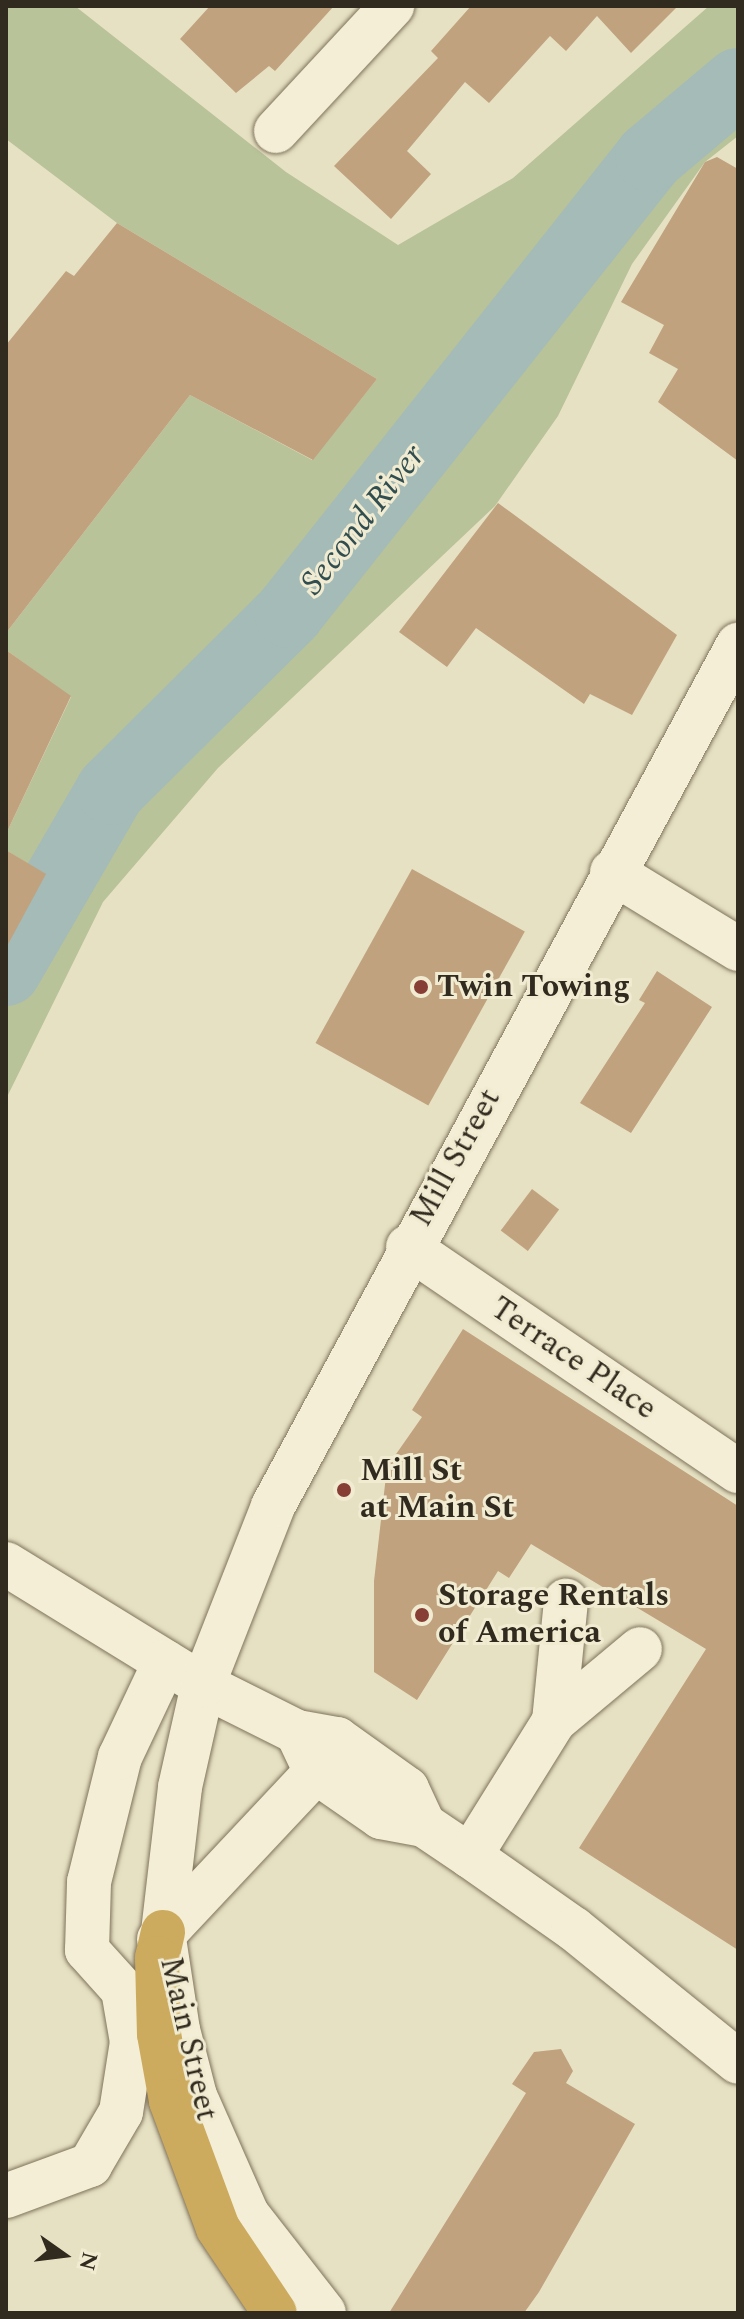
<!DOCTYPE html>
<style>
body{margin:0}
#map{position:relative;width:744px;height:2319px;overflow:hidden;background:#e7e1c3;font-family:Spectral,serif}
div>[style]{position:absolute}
.green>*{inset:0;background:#b9c399}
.river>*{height:70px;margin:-35px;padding:0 35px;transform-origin:35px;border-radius:35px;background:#a4bbb7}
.building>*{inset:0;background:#c0a27e;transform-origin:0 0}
.roads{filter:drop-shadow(0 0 2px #7f735c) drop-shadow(0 0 2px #7f735c)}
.minor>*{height:44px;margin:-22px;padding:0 22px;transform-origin:22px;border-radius:22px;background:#f3eed5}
.highway>*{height:44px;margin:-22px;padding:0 22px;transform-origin:22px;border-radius:22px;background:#ccaa5e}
.dots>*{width:22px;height:22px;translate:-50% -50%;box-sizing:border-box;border:4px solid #f0ebd1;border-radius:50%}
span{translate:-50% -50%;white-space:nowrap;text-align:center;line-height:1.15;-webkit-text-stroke:6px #f0ebd1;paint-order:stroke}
.poi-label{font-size:32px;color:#312a1e;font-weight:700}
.left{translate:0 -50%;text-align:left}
.street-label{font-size:32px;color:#312a1e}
.water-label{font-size:34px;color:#304d4f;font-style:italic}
.frame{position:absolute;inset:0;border:8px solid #312a1e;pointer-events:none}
.north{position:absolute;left:24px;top:2215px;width:80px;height:80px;-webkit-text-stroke:6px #f0ebd1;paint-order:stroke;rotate:104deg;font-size:22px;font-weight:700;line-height:32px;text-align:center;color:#312a1e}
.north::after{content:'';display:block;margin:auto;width:28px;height:36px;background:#312a1e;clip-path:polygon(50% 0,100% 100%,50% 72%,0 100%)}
</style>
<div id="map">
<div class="green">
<i style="clip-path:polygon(6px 6px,75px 6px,286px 172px,398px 245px,513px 178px,709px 6px,738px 6px,738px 136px,705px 162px,632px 264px,558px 416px,495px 506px,218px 768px,103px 902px,6px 1099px,6px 948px,46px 875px,6px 850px,6px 834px,71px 697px,6px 650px,6px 633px,190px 395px,312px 460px,377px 379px,117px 223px,6px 139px)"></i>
</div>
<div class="river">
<i style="left:6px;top:971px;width:209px;rotate:-59.9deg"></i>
<i style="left:111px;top:790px;width:251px;rotate:-44.8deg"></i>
<i style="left:289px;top:613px;width:582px;rotate:-51.63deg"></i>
<i style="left:650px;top:157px;width:115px;rotate:-40.1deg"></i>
</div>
<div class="building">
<i style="clip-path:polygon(210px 6px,334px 6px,275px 71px,269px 66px,236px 93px,180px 39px)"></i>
<i style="clip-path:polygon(471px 6px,678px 6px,631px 53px,597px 16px,566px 51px,550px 36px,489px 103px,465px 82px,407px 151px,431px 174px,391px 219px,334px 166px,438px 58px,431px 51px)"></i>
<i style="clip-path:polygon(717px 157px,738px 169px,738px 461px,658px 402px,678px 369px,649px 353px,664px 325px,621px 302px,705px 162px)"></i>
<i style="clip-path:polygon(117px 223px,377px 379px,313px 460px,190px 395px,6px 633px,6px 345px,66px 271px,74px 276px)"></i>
<i style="clip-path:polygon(498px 503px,677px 635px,632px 715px,590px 694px,584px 704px,476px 628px,447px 667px,399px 632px)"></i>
<i style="clip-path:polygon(6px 650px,71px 696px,6px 834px)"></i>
<i style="clip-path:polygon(6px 850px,46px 874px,6px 948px)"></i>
<i style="left:412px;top:869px;width:129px;height:199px;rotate:29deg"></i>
<i style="clip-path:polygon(657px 971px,712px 1007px,631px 1133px,580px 1103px,645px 1003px,639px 1000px)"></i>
<i style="left:532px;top:1189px;width:34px;height:52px;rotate:37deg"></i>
<i style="clip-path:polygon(463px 1329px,738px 1506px,738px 1950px,579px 1848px,706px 1649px,531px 1544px,509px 1578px,498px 1571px,417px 1700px,374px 1672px,374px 1581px,387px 1467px,422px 1417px,412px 1410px)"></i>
<i style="clip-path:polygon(561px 2049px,573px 2071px,566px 2083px,635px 2124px,539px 2292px,524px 2313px,389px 2313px,526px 2093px,512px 2084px,534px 2052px)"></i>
</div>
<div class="roads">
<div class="minor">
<i style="left:276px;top:131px;width:171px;rotate:-47.1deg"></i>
<i style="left:612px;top:872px;width:148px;rotate:31.4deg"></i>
<i style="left:408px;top:1247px;width:399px;rotate:34.2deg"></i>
<i style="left:6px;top:1564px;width:231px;rotate:31.6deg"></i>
<i style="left:203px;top:1685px;width:105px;rotate:26.6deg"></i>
<i style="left:297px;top:1732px;width:41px;rotate:9.9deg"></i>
<i style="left:337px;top:1739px;width:86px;rotate:35.5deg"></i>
<i style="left:407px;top:1789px;width:40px;rotate:65deg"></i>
<i style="left:554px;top:1721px;width:121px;rotate:-84.3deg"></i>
<i style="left:297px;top:1732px;width:44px;rotate:64.6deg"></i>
<i style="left:316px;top:1772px;width:79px;rotate:34.7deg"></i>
<i style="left:381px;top:1817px;width:44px;rotate:10.5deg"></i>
<i style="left:424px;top:1825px;width:55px;rotate:34deg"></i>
<i style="left:470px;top:1856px;width:127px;rotate:35.1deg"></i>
<i style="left:574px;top:1929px;width:211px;rotate:39deg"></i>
<i style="left:470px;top:1856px;width:159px;rotate:-58.1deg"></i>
<i style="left:554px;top:1721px;width:112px;rotate:-39.9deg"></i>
<i style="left:159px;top:1939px;width:229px;rotate:-46.8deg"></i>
<i style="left:6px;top:2196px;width:90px;rotate:-20.3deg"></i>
<i style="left:90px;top:2165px;width:61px;rotate:-59.7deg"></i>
<i style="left:121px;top:2112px;width:71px;rotate:-81.1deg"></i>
<i style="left:132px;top:2042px;width:53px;rotate:-99.8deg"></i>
<i style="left:123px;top:1990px;width:54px;rotate:-132deg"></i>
<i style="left:87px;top:1950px;width:68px;rotate:-88.3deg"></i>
<i style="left:89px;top:1882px;width:129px;rotate:-76.1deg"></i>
<i style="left:120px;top:1757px;width:105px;rotate:-64.7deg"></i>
<i style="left:324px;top:2313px;width:125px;rotate:-127.9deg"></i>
<i style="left:247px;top:2214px;width:129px;rotate:-113.8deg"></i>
<i style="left:195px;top:2096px;width:68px;rotate:-104.4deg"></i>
<i style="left:178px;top:2030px;width:99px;rotate:-98.7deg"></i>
<i style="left:163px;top:1932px;width:146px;rotate:-83.3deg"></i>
<i style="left:180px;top:1787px;width:105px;rotate:-77.3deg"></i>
<i style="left:203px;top:1685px;width:192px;rotate:-68.6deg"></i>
<i style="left:273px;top:1506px;width:979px;rotate:-61.63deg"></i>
</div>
<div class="highway">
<i style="left:163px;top:1932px;width:27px;rotate:103deg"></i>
<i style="left:157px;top:1958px;width:76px;rotate:88.5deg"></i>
<i style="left:159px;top:2034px;width:68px;rotate:79.8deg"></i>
<i style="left:171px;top:2101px;width:135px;rotate:69.7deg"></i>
<i style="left:218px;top:2228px;width:102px;rotate:56.2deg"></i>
</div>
</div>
<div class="dots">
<i style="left:421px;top:987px;background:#863e35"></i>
<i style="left:344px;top:1490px;background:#863e35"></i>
<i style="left:422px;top:1615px;background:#863e35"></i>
</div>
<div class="poi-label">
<span class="left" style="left:437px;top:987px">Twin Towing</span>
<span class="left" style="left:360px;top:1490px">Mill St<br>at Main St</span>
<span class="left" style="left:438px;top:1615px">Storage Rentals<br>of America</span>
</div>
<div class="street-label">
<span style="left:456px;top:1158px;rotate:-61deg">Mill Street</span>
<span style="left:573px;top:1359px;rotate:34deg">Terrace Place</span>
<span style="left:188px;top:2039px;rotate:77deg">Main Street</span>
</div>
<div class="water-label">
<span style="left:363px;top:520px;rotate:-52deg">Second River</span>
</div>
<div class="frame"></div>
<div class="north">N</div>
</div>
